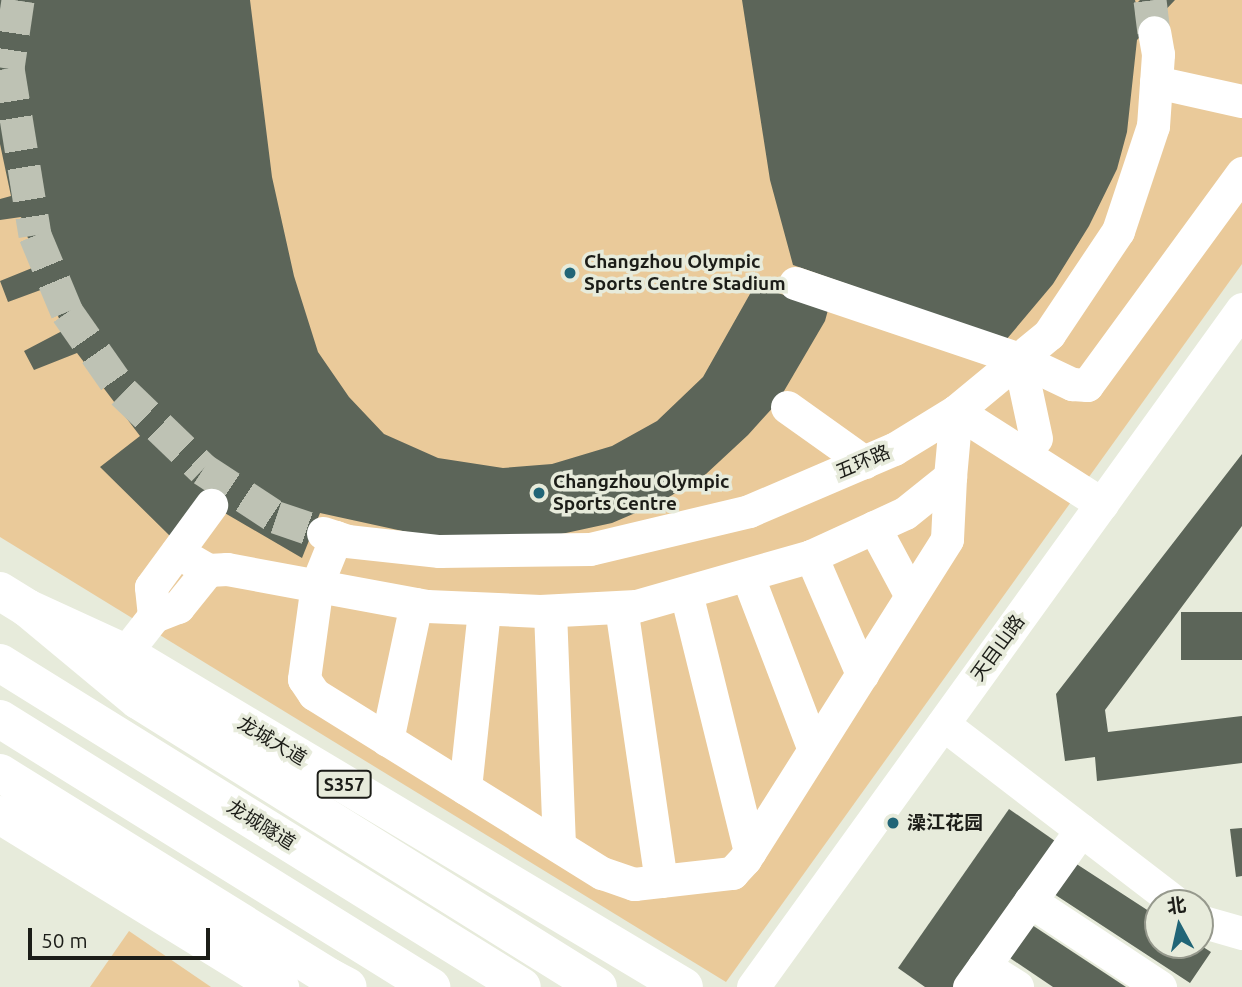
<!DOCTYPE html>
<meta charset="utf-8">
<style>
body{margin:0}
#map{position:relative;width:1242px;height:987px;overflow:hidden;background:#e7ebdb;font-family:Ubuntu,"Noto Sans SC",sans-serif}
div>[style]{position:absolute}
.green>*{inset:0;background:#eaca9a}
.building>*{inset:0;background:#5c6559;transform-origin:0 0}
.minor-tunnel>*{height:33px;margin-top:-16.5px;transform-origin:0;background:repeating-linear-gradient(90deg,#bec2b4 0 33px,transparent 0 50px)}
.minor>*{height:33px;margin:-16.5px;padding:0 16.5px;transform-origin:16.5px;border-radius:16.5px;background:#fff}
.major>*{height:38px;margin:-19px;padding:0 19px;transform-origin:19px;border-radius:19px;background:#fff}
.highway>*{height:38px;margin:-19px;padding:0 19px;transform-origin:19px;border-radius:19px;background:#fff}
.dots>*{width:19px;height:19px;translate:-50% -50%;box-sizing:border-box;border:4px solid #e7ebdb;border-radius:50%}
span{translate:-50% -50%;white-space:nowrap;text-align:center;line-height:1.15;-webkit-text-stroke:7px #e7ebdb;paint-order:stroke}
.shield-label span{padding:2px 5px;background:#e7ebdb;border:2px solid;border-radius:5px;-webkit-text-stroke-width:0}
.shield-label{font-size:18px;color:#1c1d18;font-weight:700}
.poi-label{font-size:19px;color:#1c1d18;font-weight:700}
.left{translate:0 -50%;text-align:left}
.street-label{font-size:19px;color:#1c1d18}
.north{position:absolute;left:1144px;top:889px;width:70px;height:70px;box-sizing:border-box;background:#e7ebdb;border:2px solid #96998d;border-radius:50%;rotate:352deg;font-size:19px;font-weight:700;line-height:28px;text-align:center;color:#1c1d18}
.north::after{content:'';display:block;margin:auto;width:24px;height:32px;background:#216577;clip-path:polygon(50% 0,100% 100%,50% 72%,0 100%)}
.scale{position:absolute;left:28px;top:928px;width:182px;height:32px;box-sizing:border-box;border:4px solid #1c1d18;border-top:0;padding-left:9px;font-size:21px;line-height:24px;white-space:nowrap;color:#1c1d18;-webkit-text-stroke:5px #e7ebdb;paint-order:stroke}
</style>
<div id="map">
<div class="green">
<i style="clip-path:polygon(0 0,1242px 0,1242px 264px,726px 982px,0 537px)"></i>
<i style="clip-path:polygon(129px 931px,211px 987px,90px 987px)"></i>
</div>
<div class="building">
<i style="clip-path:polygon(0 0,250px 0,272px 177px,294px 276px,318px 352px,349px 397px,384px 434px,438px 458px,503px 468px,552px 464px,612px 446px,657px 421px,703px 377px,755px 285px,828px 310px,825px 321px,777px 403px,748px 435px,706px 474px,661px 502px,612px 523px,552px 536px,430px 537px,320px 513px,302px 558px,199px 498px,170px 536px,100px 467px,140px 436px,77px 353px,34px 370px,24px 351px,64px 330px,46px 288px,8px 302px,0 281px,37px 266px,21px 217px,0 220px,0 199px,11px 196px,0 144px)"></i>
<i style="clip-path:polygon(742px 0,1135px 0,1136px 4px,1140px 0,1175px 0,1137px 40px,1127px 132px,1117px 169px,1089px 226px,1053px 284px,1006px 340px,793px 265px,770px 180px)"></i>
<i style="clip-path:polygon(1242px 454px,1242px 526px,1105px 710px,1108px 732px,1242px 716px,1242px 763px,1097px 781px,1095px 757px,1065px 761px,1056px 694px)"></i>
<i style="left:1242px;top:612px;width:48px;height:61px;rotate:90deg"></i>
<i style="clip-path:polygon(1009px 809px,1055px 841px,954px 987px,925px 987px,898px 968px)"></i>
<i style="clip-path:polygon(1242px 828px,1242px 876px,1236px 877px,1230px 829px)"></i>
<i style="clip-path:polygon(1075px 863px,1158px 917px,1158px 945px,1200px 945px,1211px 952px,1190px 983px,1054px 894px)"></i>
<i style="clip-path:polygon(1029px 923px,1126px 987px,1053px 987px,1007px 956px)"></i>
</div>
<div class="minor-tunnel">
<i style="left:18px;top:0;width:69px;rotate:98.4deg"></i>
<i style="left:8px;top:68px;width:169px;rotate:80.8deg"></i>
<i style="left:35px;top:235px;width:83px;rotate:67.4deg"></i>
<i style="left:67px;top:312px;width:98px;rotate:55deg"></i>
<i style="left:123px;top:392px;width:111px;rotate:43.9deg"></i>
<i style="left:203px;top:469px;width:87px;rotate:33.3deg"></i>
<i style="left:276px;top:517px;width:50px;rotate:18.8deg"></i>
<i style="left:1150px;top:0;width:32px;rotate:83deg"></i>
</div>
<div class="minor">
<i style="left:1156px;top:82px;width:88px;rotate:12.5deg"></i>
<i style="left:795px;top:283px;width:237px;rotate:18.7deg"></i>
<i style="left:1019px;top:359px;width:59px;rotate:25.3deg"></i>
<i style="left:1072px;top:384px;width:15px;rotate:4deg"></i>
<i style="left:1087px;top:385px;width:263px;rotate:-53.8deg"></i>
<i style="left:1019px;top:359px;width:81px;rotate:77.9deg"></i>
<i style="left:787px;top:407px;width:95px;rotate:35.5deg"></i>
<i style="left:874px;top:527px;width:78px;rotate:61.8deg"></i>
<i style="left:323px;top:533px;width:25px;rotate:18deg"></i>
<i style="left:347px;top:541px;width:93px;rotate:6.2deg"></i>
<i style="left:439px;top:551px;width:151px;rotate:-0.8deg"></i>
<i style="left:590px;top:549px;width:163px;rotate:-13.4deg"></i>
<i style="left:749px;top:511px;width:158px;rotate:-23.2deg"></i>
<i style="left:894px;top:449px;width:73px;rotate:-31.5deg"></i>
<i style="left:956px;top:411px;width:121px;rotate:-39.6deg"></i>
<i style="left:1049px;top:334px;width:124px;rotate:-56.2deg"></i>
<i style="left:1118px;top:231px;width:111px;rotate:-71.6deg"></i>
<i style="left:1153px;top:126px;width:72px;rotate:-86deg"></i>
<i style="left:1158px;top:54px;width:22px;rotate:-100deg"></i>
<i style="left:336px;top:537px;width:51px;rotate:112deg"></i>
<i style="left:317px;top:584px;width:96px;rotate:97.8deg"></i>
<i style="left:304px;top:679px;width:18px;rotate:56deg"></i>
<i style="left:314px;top:694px;width:339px;rotate:31.9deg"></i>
<i style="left:602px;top:873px;width:34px;rotate:19deg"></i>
<i style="left:634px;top:884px;width:99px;rotate:-6.4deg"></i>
<i style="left:732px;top:873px;width:19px;rotate:-47deg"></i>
<i style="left:745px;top:859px;width:378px;rotate:-57.7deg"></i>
<i style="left:947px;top:539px;width:62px;rotate:-87.2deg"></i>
<i style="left:177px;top:552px;width:36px;rotate:30deg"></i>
<i style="left:208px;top:570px;width:19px;rotate:-3deg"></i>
<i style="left:227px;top:569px;width:203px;rotate:10.5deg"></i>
<i style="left:427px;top:606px;width:113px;rotate:2.5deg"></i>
<i style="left:540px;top:611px;width:96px;rotate:-3deg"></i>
<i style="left:636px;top:606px;width:182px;rotate:-15.9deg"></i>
<i style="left:811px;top:556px;width:103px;rotate:-24.6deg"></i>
<i style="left:905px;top:513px;width:58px;rotate:-38.7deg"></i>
<i style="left:950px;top:477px;width:66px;rotate:-84.8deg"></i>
<i style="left:956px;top:411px;width:173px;rotate:32.5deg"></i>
<i style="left:811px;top:556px;width:129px;rotate:66.6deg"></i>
<i style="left:748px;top:577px;width:185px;rotate:69.1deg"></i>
<i style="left:686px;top:593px;width:266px;rotate:76.1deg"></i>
<i style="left:621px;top:607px;width:277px;rotate:81.7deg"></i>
<i style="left:550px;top:611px;width:235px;rotate:87.8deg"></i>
<i style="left:154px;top:616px;width:29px;rotate:-96deg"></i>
<i style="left:151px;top:587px;width:102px;rotate:-53.8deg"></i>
<i style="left:125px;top:653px;width:47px;rotate:-51.9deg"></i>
<i style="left:154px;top:616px;width:26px;rotate:-21deg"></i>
<i style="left:178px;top:607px;width:48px;rotate:-51deg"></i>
<i style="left:943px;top:724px;width:294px;rotate:37.5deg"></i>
<i style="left:387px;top:740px;width:139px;rotate:-78deg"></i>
<i style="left:465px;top:788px;width:180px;rotate:-83.9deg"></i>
<i style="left:1030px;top:901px;width:156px;rotate:33.5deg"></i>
<i style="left:1200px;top:921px;width:44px;rotate:15.9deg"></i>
<i style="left:984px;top:966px;width:39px;rotate:32deg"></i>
<i style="left:753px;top:987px;width:836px;rotate:-54.2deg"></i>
<i style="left:969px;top:987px;width:193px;rotate:-54.5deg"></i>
</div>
<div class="major">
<i style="left:0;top:591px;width:32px;rotate:32deg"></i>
<i style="left:27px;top:608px;width:108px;rotate:24.7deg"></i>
<i style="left:125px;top:653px;width:651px;rotate:30.86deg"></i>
<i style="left:0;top:773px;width:406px;rotate:31.8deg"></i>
</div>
<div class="highway">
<i style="left:27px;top:608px;width:144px;rotate:39.7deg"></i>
<i style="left:138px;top:700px;width:542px;rotate:31.96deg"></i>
<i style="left:0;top:663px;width:614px;rotate:31.83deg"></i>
<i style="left:0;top:719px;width:508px;rotate:31.87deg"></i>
<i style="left:0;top:815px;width:329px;rotate:31.6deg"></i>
<i style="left:329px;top:977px;width:21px;rotate:28deg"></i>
</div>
<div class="dots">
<i style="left:570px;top:273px;background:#216577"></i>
<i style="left:539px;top:493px;background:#216577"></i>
<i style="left:893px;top:823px;background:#216577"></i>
</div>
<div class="shield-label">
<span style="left:344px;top:784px">S357</span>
</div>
<div class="poi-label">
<span class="left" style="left:584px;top:273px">Changzhou Olympic<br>Sports Centre Stadium</span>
<span class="left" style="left:553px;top:493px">Changzhou Olympic<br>Sports Centre</span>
<span class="left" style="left:907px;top:823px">澡江花园</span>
</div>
<div class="street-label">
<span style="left:863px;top:462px;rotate:-23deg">五环路</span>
<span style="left:998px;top:648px;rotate:-54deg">天目山路</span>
<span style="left:272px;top:741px;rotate:31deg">龙城大道</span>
<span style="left:261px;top:825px;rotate:32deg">龙城隧道</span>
</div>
<div class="north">北</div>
<div class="scale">50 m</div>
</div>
